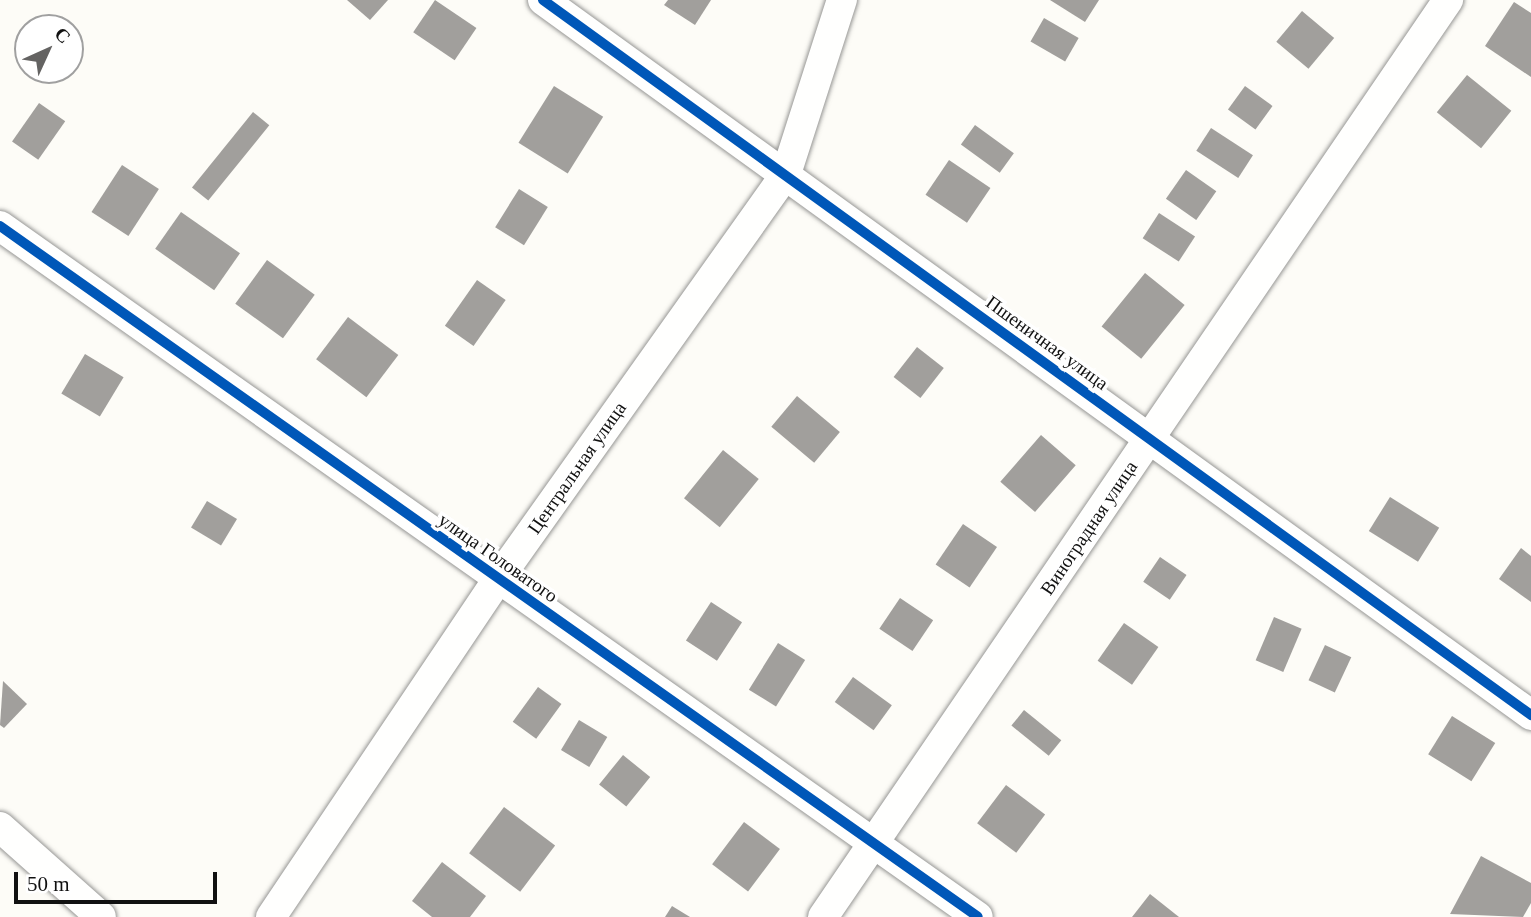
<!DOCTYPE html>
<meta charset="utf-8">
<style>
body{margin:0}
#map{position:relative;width:1531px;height:917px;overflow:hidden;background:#fdfcf7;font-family:"Times New Roman",serif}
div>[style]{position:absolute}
.building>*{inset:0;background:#a19f9c;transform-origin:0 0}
.roads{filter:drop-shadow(0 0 2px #979795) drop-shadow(0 0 2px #979795)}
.street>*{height:30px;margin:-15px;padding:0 15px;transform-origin:15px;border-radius:15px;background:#fffffe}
.cycleway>*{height:10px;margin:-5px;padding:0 5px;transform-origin:5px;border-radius:5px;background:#0057b8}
span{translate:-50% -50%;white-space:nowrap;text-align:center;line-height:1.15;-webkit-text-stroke:7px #fff;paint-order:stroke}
.street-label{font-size:19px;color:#111}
.north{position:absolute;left:14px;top:14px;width:70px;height:70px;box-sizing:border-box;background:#fff;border:2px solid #a0a0a0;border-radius:50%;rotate:45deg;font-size:19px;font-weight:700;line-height:28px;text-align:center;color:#111}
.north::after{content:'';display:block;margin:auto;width:24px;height:32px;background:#646362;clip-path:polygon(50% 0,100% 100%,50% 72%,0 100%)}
.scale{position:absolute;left:14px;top:872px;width:203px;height:32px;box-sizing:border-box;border:4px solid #111;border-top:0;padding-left:9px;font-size:21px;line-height:24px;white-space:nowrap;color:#111;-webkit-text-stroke:5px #fff;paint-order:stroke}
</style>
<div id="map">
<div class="building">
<i style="clip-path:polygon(347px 0,388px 0,370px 20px)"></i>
<i style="left:435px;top:0;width:50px;height:39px;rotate:34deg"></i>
<i style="clip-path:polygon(668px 0,711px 0,695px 25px,664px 5px)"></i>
<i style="clip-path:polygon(1050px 0,1099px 0,1085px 22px)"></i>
<i style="clip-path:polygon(1514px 2px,1531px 13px,1531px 77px,1485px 46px)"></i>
<i style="left:1302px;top:11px;width:42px;height:40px;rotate:40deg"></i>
<i style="left:1044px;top:18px;width:40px;height:27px;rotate:30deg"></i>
<i style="left:1467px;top:75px;width:57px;height:48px;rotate:39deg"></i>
<i style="left:554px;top:86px;width:58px;height:67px;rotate:32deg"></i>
<i style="left:1245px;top:86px;width:34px;height:29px;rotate:36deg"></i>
<i style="left:39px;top:103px;width:32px;height:47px;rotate:35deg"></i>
<i style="left:253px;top:112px;width:21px;height:97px;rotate:39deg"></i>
<i style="left:975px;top:125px;width:48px;height:24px;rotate:36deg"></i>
<i style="left:1211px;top:128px;width:50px;height:27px;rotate:33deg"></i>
<i style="left:949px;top:160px;width:50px;height:42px;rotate:34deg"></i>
<i style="left:122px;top:165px;width:44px;height:56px;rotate:33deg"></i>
<i style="left:1186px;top:170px;width:37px;height:35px;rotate:35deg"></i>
<i style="left:519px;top:189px;width:34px;height:45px;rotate:32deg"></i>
<i style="left:181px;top:212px;width:72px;height:45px;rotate:35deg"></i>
<i style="left:1159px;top:213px;width:43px;height:30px;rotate:33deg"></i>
<i style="left:267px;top:260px;width:59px;height:54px;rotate:36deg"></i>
<i style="left:1145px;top:273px;width:51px;height:69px;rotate:39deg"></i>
<i style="left:477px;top:280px;width:35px;height:56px;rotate:35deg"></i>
<i style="left:348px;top:317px;width:63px;height:53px;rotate:37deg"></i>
<i style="left:917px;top:347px;width:34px;height:38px;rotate:38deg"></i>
<i style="left:85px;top:354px;width:45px;height:46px;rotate:31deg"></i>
<i style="left:797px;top:396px;width:56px;height:40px;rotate:40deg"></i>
<i style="left:1041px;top:435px;width:46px;height:62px;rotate:41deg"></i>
<i style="left:723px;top:450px;width:46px;height:62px;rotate:39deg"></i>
<i style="left:1390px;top:497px;width:58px;height:40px;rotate:32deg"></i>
<i style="left:207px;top:501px;width:35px;height:31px;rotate:31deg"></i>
<i style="left:963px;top:524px;width:41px;height:49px;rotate:34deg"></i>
<i style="clip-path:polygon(1521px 548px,1531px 556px,1531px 602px,1499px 579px)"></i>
<i style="left:1160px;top:557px;width:32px;height:30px;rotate:34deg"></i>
<i style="left:900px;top:598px;width:40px;height:37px;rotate:34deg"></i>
<i style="left:711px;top:602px;width:37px;height:46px;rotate:33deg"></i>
<i style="left:1274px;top:617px;width:30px;height:47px;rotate:23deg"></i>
<i style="left:1124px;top:623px;width:42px;height:46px;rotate:35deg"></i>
<i style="left:778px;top:643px;width:32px;height:55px;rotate:32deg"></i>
<i style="left:1325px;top:645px;width:29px;height:39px;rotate:25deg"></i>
<i style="left:853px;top:677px;width:48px;height:31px;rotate:36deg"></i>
<i style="clip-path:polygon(3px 681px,27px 704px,4px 728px,0 725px)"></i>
<i style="left:538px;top:687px;width:29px;height:43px;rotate:36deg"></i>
<i style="left:1024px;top:710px;width:48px;height:20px;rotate:39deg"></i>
<i style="left:1452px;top:716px;width:51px;height:45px;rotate:32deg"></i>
<i style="left:579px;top:720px;width:33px;height:35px;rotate:31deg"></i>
<i style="left:623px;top:755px;width:35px;height:38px;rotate:39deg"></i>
<i style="left:1006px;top:785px;width:49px;height:48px;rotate:37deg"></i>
<i style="left:504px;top:807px;width:64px;height:58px;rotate:37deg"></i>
<i style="left:744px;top:822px;width:45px;height:53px;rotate:37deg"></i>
<i style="clip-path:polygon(1481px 856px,1531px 883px,1531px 903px,1523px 917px,1450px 914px)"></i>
<i style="clip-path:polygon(442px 862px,486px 896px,470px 917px,432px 917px,412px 901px)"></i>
<i style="clip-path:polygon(1150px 894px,1179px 917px,1132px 917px)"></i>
<i style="clip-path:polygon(672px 906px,690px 917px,665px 917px)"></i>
</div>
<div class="roads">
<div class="street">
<i style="left:543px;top:0;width:1220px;rotate:35.89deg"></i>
<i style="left:0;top:226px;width:1197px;rotate:35.24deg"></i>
<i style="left:0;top:827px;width:135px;rotate:41.7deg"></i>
<i style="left:271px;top:917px;width:407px;rotate:-56.1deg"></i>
<i style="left:498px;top:579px;width:497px;rotate:-54.6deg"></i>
<i style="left:786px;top:174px;width:183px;rotate:-72.2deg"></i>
<i style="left:823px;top:917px;width:1110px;rotate:-55.72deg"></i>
</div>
</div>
<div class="cycleway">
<i style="left:543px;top:0;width:1220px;rotate:35.89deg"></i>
<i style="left:0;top:226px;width:1197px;rotate:35.24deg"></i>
</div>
<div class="street-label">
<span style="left:1047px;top:343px;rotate:36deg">Пшеничная улица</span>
<span style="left:577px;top:468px;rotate:-55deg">Центральная улица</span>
<span style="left:1089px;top:528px;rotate:-56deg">Виноградная улица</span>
<span style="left:498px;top:558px;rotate:35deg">улица Головатого</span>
</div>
<div class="north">С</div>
<div class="scale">50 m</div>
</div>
